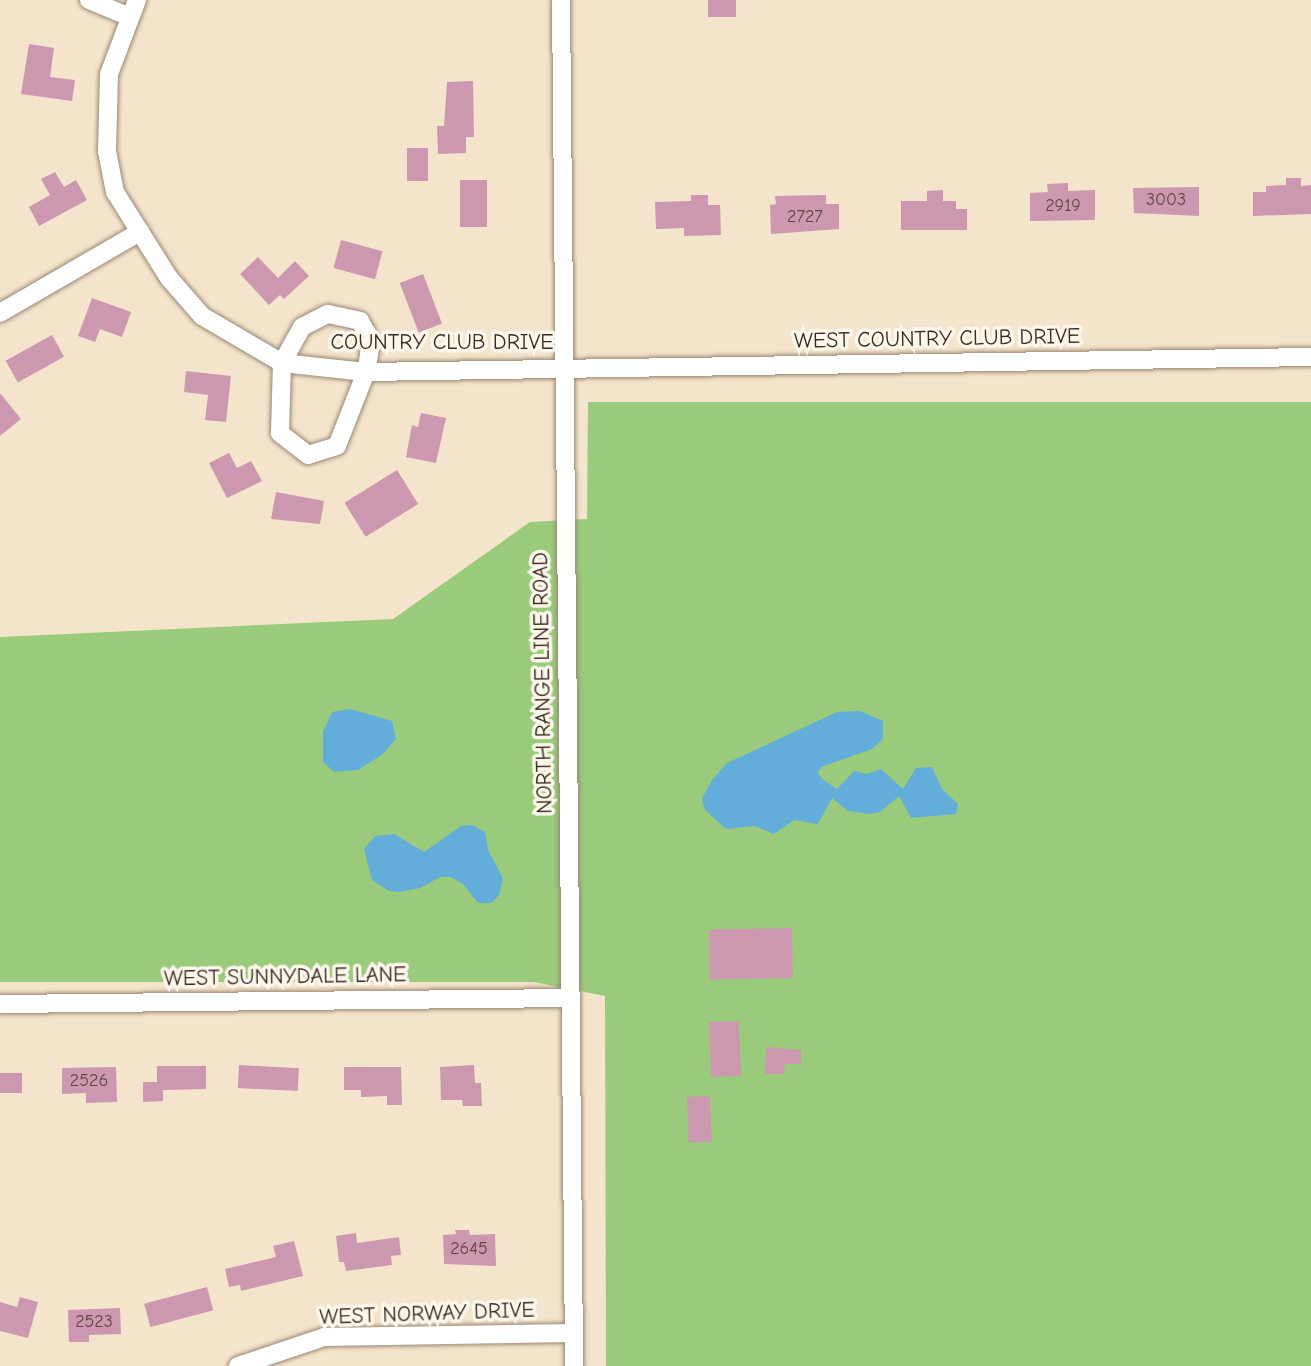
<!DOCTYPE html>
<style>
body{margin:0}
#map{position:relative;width:1311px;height:1366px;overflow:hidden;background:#f4e4cb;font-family:"Comic Neue",sans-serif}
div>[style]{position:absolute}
.green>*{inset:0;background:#99cb7a}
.water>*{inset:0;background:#63addb}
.building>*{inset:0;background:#cc98af;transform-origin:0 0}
.roads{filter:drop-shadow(0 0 2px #988774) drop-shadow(0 0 2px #988774)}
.minor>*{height:18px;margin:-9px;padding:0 9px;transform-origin:9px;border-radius:9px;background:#fff}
span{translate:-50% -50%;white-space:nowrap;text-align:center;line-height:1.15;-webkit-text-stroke:7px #fbf7ec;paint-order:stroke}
.number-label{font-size:18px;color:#5f4642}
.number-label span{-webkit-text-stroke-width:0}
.street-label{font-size:22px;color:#3b2a1e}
</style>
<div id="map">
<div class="green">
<i style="clip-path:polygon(588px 402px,1311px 402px,1311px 1366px,606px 1366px,605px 996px,534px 982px,0 982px,0 637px,393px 619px,530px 522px,587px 519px)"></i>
</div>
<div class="water">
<i style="clip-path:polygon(350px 709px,392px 721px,396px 739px,383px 754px,358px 770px,334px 772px,323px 762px,323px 732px,332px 712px)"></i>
<i style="clip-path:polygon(860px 711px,883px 721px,883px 739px,872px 749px,821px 767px,818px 773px,822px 779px,837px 789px,854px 771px,867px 774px,881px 769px,903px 789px,916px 768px,932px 767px,942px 789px,958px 804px,956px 814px,911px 818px,899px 796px,880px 812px,869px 814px,848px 811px,832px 798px,818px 824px,794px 820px,774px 834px,754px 826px,726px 829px,705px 810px,702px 799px,712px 780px,727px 763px,837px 712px)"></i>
<i style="clip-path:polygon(472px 825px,485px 832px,488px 850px,503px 878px,499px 895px,492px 903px,478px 903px,463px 884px,450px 877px,440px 877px,420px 888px,399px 892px,389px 891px,372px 880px,364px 849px,375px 836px,394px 834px,424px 852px,461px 826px)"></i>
</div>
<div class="building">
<i style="left:708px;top:0;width:28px;height:17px"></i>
<i style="clip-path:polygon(29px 44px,54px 48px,50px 77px,75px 80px,72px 101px,21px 94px)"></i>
<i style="clip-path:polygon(473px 81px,474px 137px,466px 137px,466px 153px,438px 154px,437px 126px,444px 126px,447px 82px)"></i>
<i style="left:407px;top:148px;width:21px;height:33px"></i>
<i style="clip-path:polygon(55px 172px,64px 187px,76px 180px,87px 200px,39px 226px,29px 207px,50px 195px,41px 179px)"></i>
<i style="clip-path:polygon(1286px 178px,1301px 178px,1301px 186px,1311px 185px,1311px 214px,1253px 216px,1253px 192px,1266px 192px,1266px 186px,1286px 185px)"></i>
<i style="left:460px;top:180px;width:27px;height:47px"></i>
<i style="clip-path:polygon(1068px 183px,1068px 191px,1095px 190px,1095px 220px,1030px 221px,1030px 193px,1048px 192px,1047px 184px)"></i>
<i style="clip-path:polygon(1199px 187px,1199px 216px,1134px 213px,1133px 188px)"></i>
<i style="clip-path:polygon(943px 190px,943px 201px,956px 201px,956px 209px,967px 209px,967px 230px,901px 230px,901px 201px,927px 201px,927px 191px)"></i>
<i style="clip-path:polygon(691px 195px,708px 195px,708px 205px,720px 205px,721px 235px,684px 236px,684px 228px,656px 229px,655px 202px,691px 201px)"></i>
<i style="clip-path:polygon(826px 195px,826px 204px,839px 204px,839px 229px,771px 234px,770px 205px,776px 204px,775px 196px)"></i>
<i style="left:341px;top:240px;width:43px;height:29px;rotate:15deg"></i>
<i style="clip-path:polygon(258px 257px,278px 278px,295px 261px,309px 276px,284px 299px,280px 295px,269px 305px,240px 274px)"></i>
<i style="left:423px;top:274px;width:53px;height:25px;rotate:69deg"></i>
<i style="clip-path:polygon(92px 298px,131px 312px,122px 337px,100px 329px,95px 342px,78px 336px)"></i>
<i style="left:52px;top:335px;width:25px;height:53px;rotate:61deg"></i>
<i style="clip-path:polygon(186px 371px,231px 376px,226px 422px,205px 420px,208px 395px,184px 392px)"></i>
<i style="clip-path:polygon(0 393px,21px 419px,0 436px)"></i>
<i style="clip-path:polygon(421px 413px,446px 418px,436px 463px,406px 457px,412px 425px,418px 427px)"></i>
<i style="clip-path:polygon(229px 453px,237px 468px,251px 461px,262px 481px,227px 498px,209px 463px)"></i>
<i style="left:397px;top:470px;width:40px;height:62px;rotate:58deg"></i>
<i style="clip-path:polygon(276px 492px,324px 501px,320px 524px,271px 519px)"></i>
<i style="left:792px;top:928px;width:50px;height:83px;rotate:89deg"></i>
<i style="left:739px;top:1021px;width:55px;height:30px;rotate:88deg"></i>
<i style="clip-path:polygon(766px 1047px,801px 1050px,801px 1064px,785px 1064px,784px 1074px,765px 1074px)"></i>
<i style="left:239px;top:1065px;width:60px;height:23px;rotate:3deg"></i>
<i style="clip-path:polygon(474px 1065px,475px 1083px,481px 1083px,482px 1106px,463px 1106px,462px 1100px,441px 1100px,440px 1067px)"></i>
<i style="clip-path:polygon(157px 1066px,206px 1066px,206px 1089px,163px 1090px,163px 1101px,143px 1102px,143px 1082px,157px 1082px)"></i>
<i style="clip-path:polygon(116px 1067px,117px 1102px,86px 1103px,86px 1093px,62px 1094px,62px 1068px)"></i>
<i style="clip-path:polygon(344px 1067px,401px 1067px,402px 1105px,387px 1105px,387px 1096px,361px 1097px,361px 1090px,344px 1090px)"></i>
<i style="left:0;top:1073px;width:22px;height:20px"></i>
<i style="left:710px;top:1096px;width:46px;height:23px;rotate:88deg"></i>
<i style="clip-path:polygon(455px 1230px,469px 1230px,470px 1235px,495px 1234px,496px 1266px,444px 1264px,443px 1235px,456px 1234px)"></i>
<i style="clip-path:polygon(356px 1233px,357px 1243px,399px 1237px,401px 1255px,391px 1256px,392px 1265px,346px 1271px,344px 1262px,339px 1262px,336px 1236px)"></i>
<i style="clip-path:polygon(294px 1241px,303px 1276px,241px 1291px,240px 1285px,229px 1287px,225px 1269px,276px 1257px,273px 1246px)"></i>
<i style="left:207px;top:1287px;width:24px;height:65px;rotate:75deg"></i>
<i style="clip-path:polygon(20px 1297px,38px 1302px,28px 1338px,0 1331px,0 1302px,17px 1307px)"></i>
<i style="clip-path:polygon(120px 1308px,121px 1334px,89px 1335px,89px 1342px,69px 1342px,68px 1310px)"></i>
</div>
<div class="roads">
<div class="minor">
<i style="left:89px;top:0;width:44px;rotate:22.5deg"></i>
<i style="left:137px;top:0;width:79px;rotate:110.7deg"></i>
<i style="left:109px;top:74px;width:77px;rotate:91.5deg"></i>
<i style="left:107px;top:151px;width:42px;rotate:79deg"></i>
<i style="left:115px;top:192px;width:102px;rotate:57.9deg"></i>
<i style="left:169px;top:278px;width:50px;rotate:49deg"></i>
<i style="left:202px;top:316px;width:93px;rotate:30.4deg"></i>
<i style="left:282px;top:363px;width:84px;rotate:6.1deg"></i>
<i style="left:366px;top:372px;width:945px;rotate:-0.91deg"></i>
<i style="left:561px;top:0;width:1366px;rotate:89.45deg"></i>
<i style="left:0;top:313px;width:162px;rotate:-30.1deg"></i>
<i style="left:328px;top:314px;width:33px;rotate:12deg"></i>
<i style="left:360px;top:321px;width:24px;rotate:62deg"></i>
<i style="left:371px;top:342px;width:30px;rotate:99deg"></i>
<i style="left:366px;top:372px;width:79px;rotate:111.4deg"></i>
<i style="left:337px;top:446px;width:30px;rotate:163deg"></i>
<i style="left:308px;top:455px;width:36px;rotate:-142deg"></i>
<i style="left:280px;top:433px;width:70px;rotate:-88.4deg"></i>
<i style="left:282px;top:363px;width:41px;rotate:-60.9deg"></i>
<i style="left:302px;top:327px;width:29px;rotate:-27deg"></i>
<i style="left:0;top:1004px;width:570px;rotate:-0.6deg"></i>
<i style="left:238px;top:1366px;width:91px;rotate:-18.6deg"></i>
<i style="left:324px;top:1337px;width:250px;rotate:-0.9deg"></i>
</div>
</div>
<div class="number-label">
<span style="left:1166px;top:200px">3003</span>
<span style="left:1063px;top:206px">2919</span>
<span style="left:805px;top:217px">2727</span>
<span style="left:89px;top:1081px">2526</span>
<span style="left:469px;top:1249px">2645</span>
<span style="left:94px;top:1322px">2523</span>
</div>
<div class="street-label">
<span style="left:937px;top:339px;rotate:-1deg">WEST COUNTRY CLUB DRIVE</span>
<span style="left:442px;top:343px">COUNTRY CLUB DRIVE</span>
<span style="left:543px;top:683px;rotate:-91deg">NORTH RANGE LINE ROAD</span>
<span style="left:285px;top:977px;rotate:-1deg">WEST SUNNYDALE LANE</span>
<span style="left:427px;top:1314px;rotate:-2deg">WEST NORWAY DRIVE</span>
</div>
</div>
